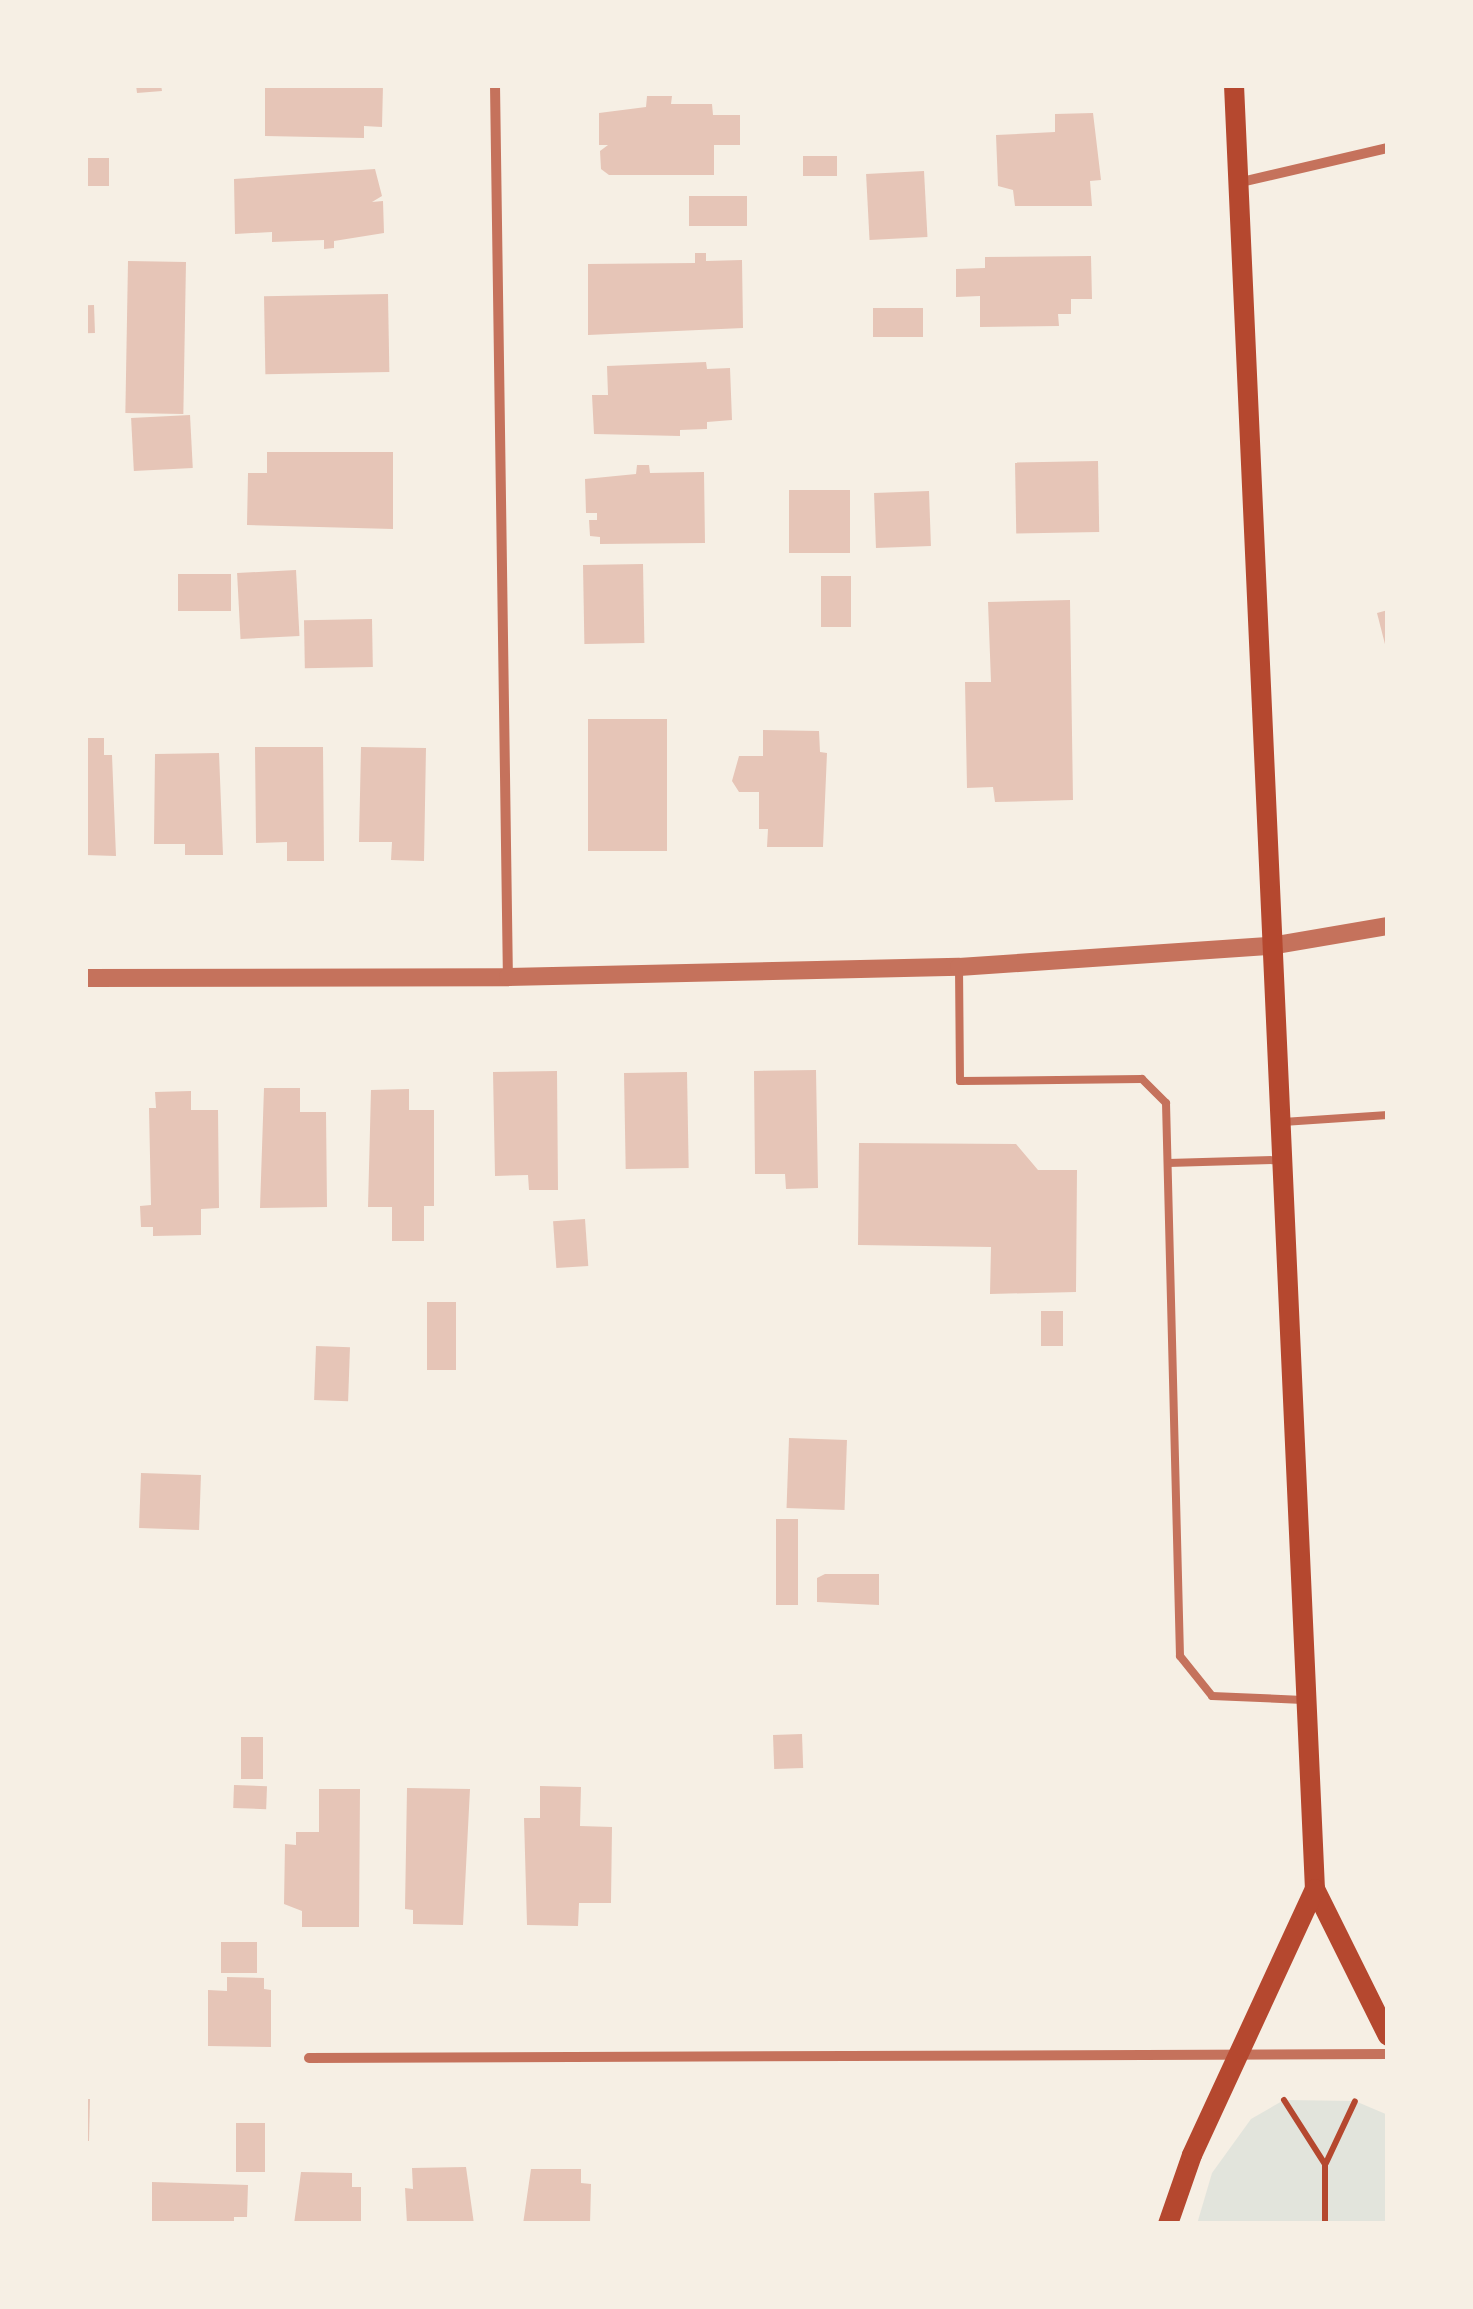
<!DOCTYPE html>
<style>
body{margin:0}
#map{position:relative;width:1473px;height:2309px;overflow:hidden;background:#f6efe4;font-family:Commissioner,sans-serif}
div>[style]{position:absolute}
.green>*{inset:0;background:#e2e4dc}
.building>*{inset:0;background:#e6c5b7;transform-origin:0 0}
.path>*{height:6px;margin:-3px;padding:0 3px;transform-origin:3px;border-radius:3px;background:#b5482f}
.service>*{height:8px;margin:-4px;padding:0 4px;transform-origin:4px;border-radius:4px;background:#c5725c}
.minor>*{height:10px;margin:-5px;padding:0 5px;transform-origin:5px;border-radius:5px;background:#c5725c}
.tertiary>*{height:18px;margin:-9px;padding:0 9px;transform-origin:9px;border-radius:9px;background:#c5725c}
.secondary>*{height:20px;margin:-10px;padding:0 10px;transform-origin:10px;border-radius:10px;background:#b5482f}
span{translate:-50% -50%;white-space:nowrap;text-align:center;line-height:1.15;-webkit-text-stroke:10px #f6efe4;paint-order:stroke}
.frame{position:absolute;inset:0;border:88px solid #f6efe4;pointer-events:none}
</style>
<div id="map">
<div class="green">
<i style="clip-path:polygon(1284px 2100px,1355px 2101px,1388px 2115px,1388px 2224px,1197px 2224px,1212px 2173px,1251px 2119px)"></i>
</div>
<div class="building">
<i style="clip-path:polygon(136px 85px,161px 85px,162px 91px,137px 93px)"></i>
<i style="clip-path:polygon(265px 85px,383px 85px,382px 127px,364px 126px,364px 138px,265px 136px)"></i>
<i style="clip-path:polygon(647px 96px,672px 96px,671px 104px,712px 104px,713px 115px,740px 115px,740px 145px,714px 145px,714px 175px,609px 175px,601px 169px,600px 151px,608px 145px,599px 145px,599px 113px,646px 107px)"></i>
<i style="clip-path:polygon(1093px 113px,1101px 180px,1090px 181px,1092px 206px,1015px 206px,1013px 190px,998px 186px,996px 135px,1055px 132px,1055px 114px)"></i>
<i style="left:837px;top:156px;width:20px;height:34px;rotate:90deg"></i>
<i style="left:85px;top:158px;width:24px;height:28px"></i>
<i style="clip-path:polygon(375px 169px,382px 196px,372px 202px,383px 201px,384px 233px,334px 241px,334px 248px,324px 249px,324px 240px,272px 242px,272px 232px,235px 234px,234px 179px)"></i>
<i style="left:924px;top:171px;width:66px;height:58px;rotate:87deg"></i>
<i style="left:747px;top:196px;width:30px;height:58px;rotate:90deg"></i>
<i style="clip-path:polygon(695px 253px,706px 253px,706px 261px,742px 260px,743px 328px,588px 335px,588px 264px,695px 263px)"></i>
<i style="clip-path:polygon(1091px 256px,1092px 299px,1071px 299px,1071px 314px,1058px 314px,1059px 326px,980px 327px,980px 296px,956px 297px,956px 269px,985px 268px,985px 257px)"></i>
<i style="left:128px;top:261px;width:58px;height:152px;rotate:1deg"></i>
<i style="left:388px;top:294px;width:78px;height:124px;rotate:89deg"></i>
<i style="left:94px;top:305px;width:28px;height:9px;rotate:88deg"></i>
<i style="left:873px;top:308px;width:50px;height:29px"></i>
<i style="clip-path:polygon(706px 362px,707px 369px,730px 368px,732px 420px,707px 422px,707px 429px,680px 430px,680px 436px,594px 434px,592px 395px,608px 395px,607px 366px)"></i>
<i style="left:190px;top:415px;width:53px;height:59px;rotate:87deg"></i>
<i style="clip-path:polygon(267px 452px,393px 452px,393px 529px,247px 525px,248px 473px,267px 473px)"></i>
<i style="left:1098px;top:461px;width:71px;height:83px;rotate:89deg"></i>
<i style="clip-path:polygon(637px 465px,649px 465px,650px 473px,704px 472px,705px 543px,600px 544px,600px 537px,590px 536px,589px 520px,597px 520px,597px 513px,586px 513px,585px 479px,636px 474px)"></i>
<i style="left:789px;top:490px;width:61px;height:63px"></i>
<i style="left:929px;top:491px;width:55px;height:55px;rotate:88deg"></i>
<i style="left:643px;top:564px;width:79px;height:60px;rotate:89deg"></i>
<i style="left:296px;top:570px;width:66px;height:59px;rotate:87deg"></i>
<i style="left:178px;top:574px;width:53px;height:37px"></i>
<i style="left:821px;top:576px;width:30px;height:51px"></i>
<i style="clip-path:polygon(1070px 600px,1073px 800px,995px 802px,993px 787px,967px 788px,965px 682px,991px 682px,988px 602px)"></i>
<i style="clip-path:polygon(1388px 610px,1388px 652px,1387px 652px,1377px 613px)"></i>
<i style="left:372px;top:619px;width:48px;height:68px;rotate:89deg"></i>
<i style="left:667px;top:719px;width:132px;height:79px;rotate:90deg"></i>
<i style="clip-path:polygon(763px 730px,819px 731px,820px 752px,827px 753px,823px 847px,767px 847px,768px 829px,759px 829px,759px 792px,739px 792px,732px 781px,739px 756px,763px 756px)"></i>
<i style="clip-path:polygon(85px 738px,104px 738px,104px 755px,112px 755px,116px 856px,85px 855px)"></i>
<i style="clip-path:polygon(255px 747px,323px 747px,324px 861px,287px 861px,287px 842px,256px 843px)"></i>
<i style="clip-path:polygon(361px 747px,426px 748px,424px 861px,391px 860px,392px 842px,359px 842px)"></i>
<i style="clip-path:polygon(219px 753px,223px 855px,185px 855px,185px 844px,154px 844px,155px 754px)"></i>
<i style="clip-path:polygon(816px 1070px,818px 1188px,786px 1189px,785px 1174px,755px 1174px,754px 1071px)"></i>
<i style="clip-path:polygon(557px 1071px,558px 1190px,529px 1190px,528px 1175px,495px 1176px,493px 1072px)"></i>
<i style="left:687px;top:1072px;width:96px;height:63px;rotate:89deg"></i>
<i style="clip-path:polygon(264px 1088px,300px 1088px,300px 1112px,326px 1112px,327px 1207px,260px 1208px)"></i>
<i style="clip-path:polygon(409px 1089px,409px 1110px,434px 1110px,434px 1206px,424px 1206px,424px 1241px,392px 1241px,392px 1207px,368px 1207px,371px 1090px)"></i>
<i style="clip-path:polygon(191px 1091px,191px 1110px,218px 1110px,219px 1208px,201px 1209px,201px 1235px,153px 1236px,153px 1227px,141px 1227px,140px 1206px,151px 1205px,149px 1108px,156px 1108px,155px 1092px)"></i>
<i style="clip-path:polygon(859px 1143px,1016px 1144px,1038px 1170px,1077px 1170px,1076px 1292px,990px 1294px,991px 1247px,858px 1245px)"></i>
<i style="left:585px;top:1219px;width:47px;height:32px;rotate:86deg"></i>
<i style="left:427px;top:1302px;width:29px;height:68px"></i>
<i style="left:1063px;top:1311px;width:35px;height:22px;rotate:90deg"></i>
<i style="left:316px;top:1346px;width:34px;height:54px;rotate:2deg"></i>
<i style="left:789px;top:1438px;width:58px;height:70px;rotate:2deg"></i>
<i style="left:141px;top:1473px;width:60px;height:55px;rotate:2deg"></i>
<i style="left:776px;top:1519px;width:22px;height:86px"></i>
<i style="clip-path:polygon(825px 1574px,879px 1574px,879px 1605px,817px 1602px,817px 1578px)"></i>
<i style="left:802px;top:1734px;width:34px;height:29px;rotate:88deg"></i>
<i style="left:241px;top:1737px;width:22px;height:42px"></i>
<i style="left:234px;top:1785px;width:33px;height:23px;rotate:2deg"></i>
<i style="clip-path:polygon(540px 1786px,581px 1787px,580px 1826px,612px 1827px,611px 1903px,579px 1903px,578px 1926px,527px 1925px,524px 1818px,540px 1818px)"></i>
<i style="clip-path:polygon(407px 1788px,470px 1789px,463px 1925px,413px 1924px,413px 1910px,405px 1909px)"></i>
<i style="clip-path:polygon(319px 1789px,360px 1789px,359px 1927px,302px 1927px,302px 1911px,284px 1904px,285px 1844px,296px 1845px,296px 1832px,319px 1832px)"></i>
<i style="left:221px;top:1942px;width:36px;height:31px"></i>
<i style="clip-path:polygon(227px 1977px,264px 1978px,264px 1989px,271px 1990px,271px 2047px,208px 2046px,208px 1990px,227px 1991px)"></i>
<i style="clip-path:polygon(85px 2099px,90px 2099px,89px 2141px,85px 2141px)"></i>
<i style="left:236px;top:2123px;width:29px;height:49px"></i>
<i style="clip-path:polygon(466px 2167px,474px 2224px,407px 2224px,405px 2188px,413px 2189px,412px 2168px)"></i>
<i style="clip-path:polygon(531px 2169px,581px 2169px,581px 2183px,591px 2184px,590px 2224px,523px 2224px)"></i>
<i style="clip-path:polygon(301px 2172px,352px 2173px,352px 2187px,361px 2187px,361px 2224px,294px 2224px)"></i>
<i style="clip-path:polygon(152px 2182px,248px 2185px,247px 2217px,234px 2217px,234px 2224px,152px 2222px)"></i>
</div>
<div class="path">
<i style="left:1284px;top:2100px;width:76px;rotate:57.4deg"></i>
<i style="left:1325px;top:2164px;width:60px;rotate:90deg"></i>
<i style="left:1326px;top:2163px;width:68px;rotate:-64.9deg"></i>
</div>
<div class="service">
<i style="left:959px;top:967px;width:114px;rotate:89.5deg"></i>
<i style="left:960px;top:1081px;width:182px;rotate:-0.6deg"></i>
<i style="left:1142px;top:1079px;width:34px;rotate:45deg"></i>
<i style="left:1166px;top:1103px;width:553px;rotate:88.55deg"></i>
<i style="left:1180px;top:1656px;width:51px;rotate:51.3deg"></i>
<i style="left:1212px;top:1696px;width:91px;rotate:2.5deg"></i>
<i style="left:1283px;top:1122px;width:105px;rotate:-3.8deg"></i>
<i style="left:1168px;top:1163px;width:110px;rotate:-1.6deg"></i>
</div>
<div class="minor">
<i style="left:495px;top:85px;width:892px;rotate:89.17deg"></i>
<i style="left:1237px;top:183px;width:155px;rotate:-13.1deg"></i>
<i style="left:309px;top:2058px;width:1079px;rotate:-0.21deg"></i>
</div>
<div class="tertiary">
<i style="left:85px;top:978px;width:423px;rotate:-0.1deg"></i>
<i style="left:508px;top:977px;width:451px;rotate:-1.3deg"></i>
<i style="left:959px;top:967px;width:313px;rotate:-3.9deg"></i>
<i style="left:1271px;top:946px;width:119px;rotate:-9.7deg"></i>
</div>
<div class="secondary">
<i style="left:1234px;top:85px;width:1806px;rotate:87.43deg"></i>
<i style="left:1315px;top:1889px;width:164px;rotate:63.6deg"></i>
<i style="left:1168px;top:2224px;width:73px;rotate:-70.8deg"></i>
<i style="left:1192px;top:2155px;width:293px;rotate:-65.2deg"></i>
</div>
<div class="frame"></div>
</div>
